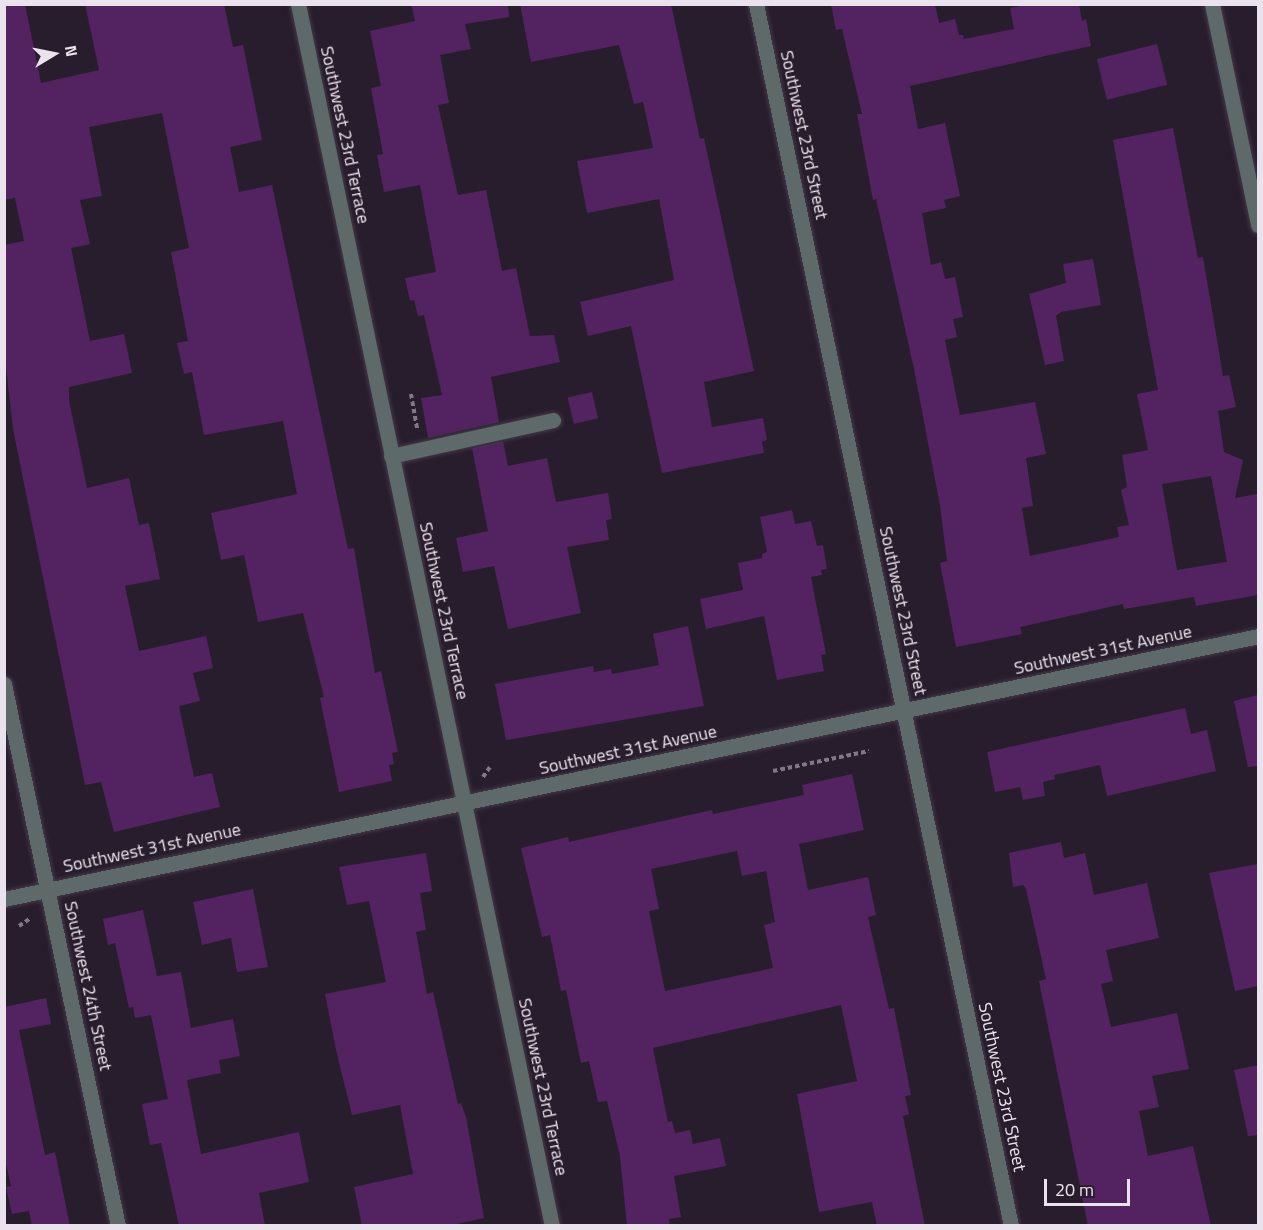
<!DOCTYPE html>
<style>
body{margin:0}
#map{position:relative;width:1263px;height:1230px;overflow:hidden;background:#281d2c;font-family:"Titillium Web",sans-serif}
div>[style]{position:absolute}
.building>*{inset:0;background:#522360;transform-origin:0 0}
.path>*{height:4px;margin-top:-2px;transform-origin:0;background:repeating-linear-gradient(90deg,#817884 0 4.5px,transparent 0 7.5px)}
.roads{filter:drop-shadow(0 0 2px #433947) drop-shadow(0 0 2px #433947)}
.service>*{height:15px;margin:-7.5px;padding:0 7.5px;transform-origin:7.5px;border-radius:7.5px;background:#5e6969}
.minor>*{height:15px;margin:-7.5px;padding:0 7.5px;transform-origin:7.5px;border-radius:7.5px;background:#5e6969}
span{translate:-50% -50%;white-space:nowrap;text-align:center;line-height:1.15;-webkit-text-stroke:6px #281d2c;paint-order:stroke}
.street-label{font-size:18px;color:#eae2ec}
.frame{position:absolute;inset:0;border:6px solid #eae2ec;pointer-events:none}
.north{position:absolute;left:24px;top:24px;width:60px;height:60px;-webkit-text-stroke:4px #281d2c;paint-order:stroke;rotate:80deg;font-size:16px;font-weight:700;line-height:24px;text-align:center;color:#eae2ec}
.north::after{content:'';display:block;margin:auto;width:21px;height:27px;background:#eae2ec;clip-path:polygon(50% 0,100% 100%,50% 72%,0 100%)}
.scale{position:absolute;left:1044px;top:1179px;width:86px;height:27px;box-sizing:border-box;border:3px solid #eae2ec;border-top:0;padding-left:8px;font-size:18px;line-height:21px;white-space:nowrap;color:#eae2ec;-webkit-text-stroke:4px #281d2c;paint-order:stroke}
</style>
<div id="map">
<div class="building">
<i style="clip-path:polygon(4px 4px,25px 4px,41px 83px,99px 70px,85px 4px,224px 4px,233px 47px,243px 45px,262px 140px,230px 147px,239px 192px,272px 185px,348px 549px,354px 548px,375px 673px,381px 671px,398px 752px,392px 753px,394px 764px,389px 765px,392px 781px,339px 792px,320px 698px,324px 697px,303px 613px,258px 622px,244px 555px,221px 560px,211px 513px,297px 494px,283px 421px,204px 435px,192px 372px,184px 374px,177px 343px,188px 341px,171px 252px,189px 248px,162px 113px,89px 127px,102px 196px,80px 200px,90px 244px,71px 248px,90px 341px,124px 334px,132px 373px,69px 387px,69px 400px,87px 488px,129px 478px,139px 525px,149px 523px,160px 579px,125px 586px,139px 651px,206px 636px,213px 668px,193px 673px,200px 701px,179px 706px,194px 777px,212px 773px,220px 807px,114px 832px,101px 782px,85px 785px,13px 429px,4px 349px,4px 245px,24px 241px,15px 198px,4px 200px)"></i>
<i style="clip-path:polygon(411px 4px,508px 4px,509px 17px,465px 24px,471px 49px,440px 55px,449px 103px,438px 105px,458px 195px,486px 190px,502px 271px,516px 268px,530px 336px,554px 335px,560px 362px,491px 377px,499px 422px,428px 438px,421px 398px,442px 395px,424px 315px,418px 316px,414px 300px,410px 301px,405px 278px,436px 272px,420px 185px,384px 192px,377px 155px,383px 154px,371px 88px,381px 86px,370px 31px,415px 21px)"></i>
<i style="clip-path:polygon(520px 4px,671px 4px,700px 139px,704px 138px,754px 371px,704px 382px,712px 427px,763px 418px,767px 440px,762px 442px,764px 453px,662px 473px,631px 326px,588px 336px,580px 302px,674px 280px,659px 199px,587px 213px,577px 161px,653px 148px,643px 102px,634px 104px,619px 45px,531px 62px)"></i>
<i style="clip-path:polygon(evenodd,831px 4px,935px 4px,939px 23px,955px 19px,959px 35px,963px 35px,964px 39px,1014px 29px,1010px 8px,1028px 4px,1079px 4px,1082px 21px,1086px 19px,1091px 46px,910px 86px,918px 129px,945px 123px,960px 196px,944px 200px,946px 208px,922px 213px,931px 265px,941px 262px,945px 279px,955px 277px,963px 317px,953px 319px,957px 337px,945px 340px,960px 415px,1035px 402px,1046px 454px,1026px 458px,1033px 506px,1022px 508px,1030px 556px,1119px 537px,1117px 527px,1129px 525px,1121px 490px,1127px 487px,1122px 455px,1148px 450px,1137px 394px,1158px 390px,1113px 140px,1173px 128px,1198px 258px,1203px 257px,1223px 376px,1229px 375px,1236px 407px,1218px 411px,1224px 452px,1243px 460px,1235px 498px,1258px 494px,1258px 595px,1196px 606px,1194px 597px,1124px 609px,1123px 604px,1020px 627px,1022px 634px,956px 647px,940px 563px,947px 561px,940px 506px,914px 369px,876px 199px,873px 200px,857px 114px,862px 114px,842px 29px,836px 30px,831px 4px,1211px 476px,1227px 562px,1177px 570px,1162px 484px,1211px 476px)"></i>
<i style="left:1157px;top:44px;width:42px;height:62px;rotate:76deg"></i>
<i style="clip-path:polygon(1093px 259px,1101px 305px,1061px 312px,1056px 316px,1064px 361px,1045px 365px,1029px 294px,1066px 283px,1063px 264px)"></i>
<i style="left:592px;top:392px;width:27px;height:25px;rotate:77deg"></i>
<i style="clip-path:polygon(503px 441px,508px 466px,547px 458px,556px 502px,608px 493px,612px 519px,606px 520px,609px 540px,567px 547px,581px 613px,508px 629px,494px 566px,463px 572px,456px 538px,488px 531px,472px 448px)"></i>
<i style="clip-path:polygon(792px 510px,795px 524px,811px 521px,817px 546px,823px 545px,827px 569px,821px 570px,822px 575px,811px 577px,826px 654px,821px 655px,824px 671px,777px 680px,764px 616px,706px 629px,700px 599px,743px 590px,738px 563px,762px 558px,762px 554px,767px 552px,760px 517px)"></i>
<i style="clip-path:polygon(688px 626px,704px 706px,506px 740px,495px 684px,593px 666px,594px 672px,611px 669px,612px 674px,659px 665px,653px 634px)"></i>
<i style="clip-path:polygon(1258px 695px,1258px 766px,1248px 767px,1234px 701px)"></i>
<i style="clip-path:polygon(1185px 708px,1191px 734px,1207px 730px,1216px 771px,1107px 796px,1100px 765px,1054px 775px,1055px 779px,1043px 782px,1045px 796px,1023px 800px,1020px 787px,995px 792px,987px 752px)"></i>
<i style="clip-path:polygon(evenodd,852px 774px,864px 830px,799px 844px,808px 890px,868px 877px,876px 915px,868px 917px,889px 1009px,894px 1008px,911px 1095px,905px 1096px,909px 1114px,903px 1116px,925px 1226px,877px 1226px,872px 1202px,819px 1212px,797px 1094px,857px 1081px,841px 1005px,653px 1048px,668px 1122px,672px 1121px,675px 1133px,690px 1130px,693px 1144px,720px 1138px,726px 1166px,674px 1176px,681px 1217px,669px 1219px,670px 1226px,627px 1226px,620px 1156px,607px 1101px,598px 1102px,589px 1061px,581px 1063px,566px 990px,561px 991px,550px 935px,542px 937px,521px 848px,568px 837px,569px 842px,712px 810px,713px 814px,804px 795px,802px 785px,852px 774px,737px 851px,742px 876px,766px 871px,775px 922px,764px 925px,773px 968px,665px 991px,649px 911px,659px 909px,651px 869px,737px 851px)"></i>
<i style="clip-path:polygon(1061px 842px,1064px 858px,1085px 853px,1094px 895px,1147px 883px,1159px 938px,1106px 950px,1113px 981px,1101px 984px,1111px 1027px,1177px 1013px,1189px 1069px,1152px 1076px,1159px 1107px,1139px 1111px,1148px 1156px,1193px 1146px,1211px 1226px,1088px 1226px,1039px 981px,1046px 979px,1026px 889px,1023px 885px,1013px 887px,1009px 853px)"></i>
<i style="clip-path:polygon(426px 853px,432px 891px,420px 893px,426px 930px,416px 932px,427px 994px,433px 992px,458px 1104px,461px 1103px,466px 1117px,484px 1218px,448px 1226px,362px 1226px,354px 1187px,413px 1174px,400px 1105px,352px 1115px,336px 1050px,325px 994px,386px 982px,369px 901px,347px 905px,339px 867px)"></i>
<i style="clip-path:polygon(1258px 864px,1258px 986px,1235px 991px,1209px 873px)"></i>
<i style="clip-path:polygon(253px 889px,268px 967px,237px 972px,231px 938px,202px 945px,193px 902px)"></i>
<i style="clip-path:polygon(143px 910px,157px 976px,181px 972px,191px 1028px,233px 1019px,240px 1056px,219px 1060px,221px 1073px,187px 1080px,201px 1154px,299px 1132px,309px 1182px,259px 1193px,265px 1226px,179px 1226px,161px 1143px,150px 1145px,142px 1104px,168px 1099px,151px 1015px,135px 1018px,133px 1007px,129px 1008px,115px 943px,108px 945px,103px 919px)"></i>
<i style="clip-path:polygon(46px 998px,51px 1024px,19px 1030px,45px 1155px,55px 1152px,70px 1226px,32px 1226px,29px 1211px,12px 1214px,6px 1187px,11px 1186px,4px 1155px,4px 1007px)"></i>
<i style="clip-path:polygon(1258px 1065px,1258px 1135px,1248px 1136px,1234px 1070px)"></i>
</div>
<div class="path">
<i style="left:411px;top:394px;width:36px;rotate:80deg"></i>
<i style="left:773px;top:771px;width:98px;rotate:-11.8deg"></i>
<i style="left:483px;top:777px;width:12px;rotate:-55deg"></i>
<i style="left:19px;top:926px;width:14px;rotate:-34deg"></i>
</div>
<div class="roads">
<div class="service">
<i style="left:391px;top:456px;width:166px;rotate:-12.5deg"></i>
</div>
<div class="minor">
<i style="left:298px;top:4px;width:1248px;rotate:78.26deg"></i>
<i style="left:756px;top:4px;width:1248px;rotate:78.21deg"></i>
<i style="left:1212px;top:4px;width:226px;rotate:78.2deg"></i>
<i style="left:4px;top:684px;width:554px;rotate:78.12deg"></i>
<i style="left:4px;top:899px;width:1281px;rotate:-11.84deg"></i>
</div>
</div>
<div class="street-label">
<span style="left:345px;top:135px;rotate:78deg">Southwest 23rd Terrace</span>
<span style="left:804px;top:135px;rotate:78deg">Southwest 23rd Street</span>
<span style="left:444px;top:611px;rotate:78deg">Southwest 23rd Terrace</span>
<span style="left:903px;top:611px;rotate:78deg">Southwest 23rd Street</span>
<span style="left:1103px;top:650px;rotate:-12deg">Southwest 31st Avenue</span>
<span style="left:628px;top:750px;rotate:-12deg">Southwest 31st Avenue</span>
<span style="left:152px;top:848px;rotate:-12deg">Southwest 31st Avenue</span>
<span style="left:88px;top:986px;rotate:78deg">Southwest 24th Street</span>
<span style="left:543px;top:1087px;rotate:78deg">Southwest 23rd Terrace</span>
<span style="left:1002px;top:1087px;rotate:78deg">Southwest 23rd Street</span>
</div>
<div class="frame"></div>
<div class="north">N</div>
<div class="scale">20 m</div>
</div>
